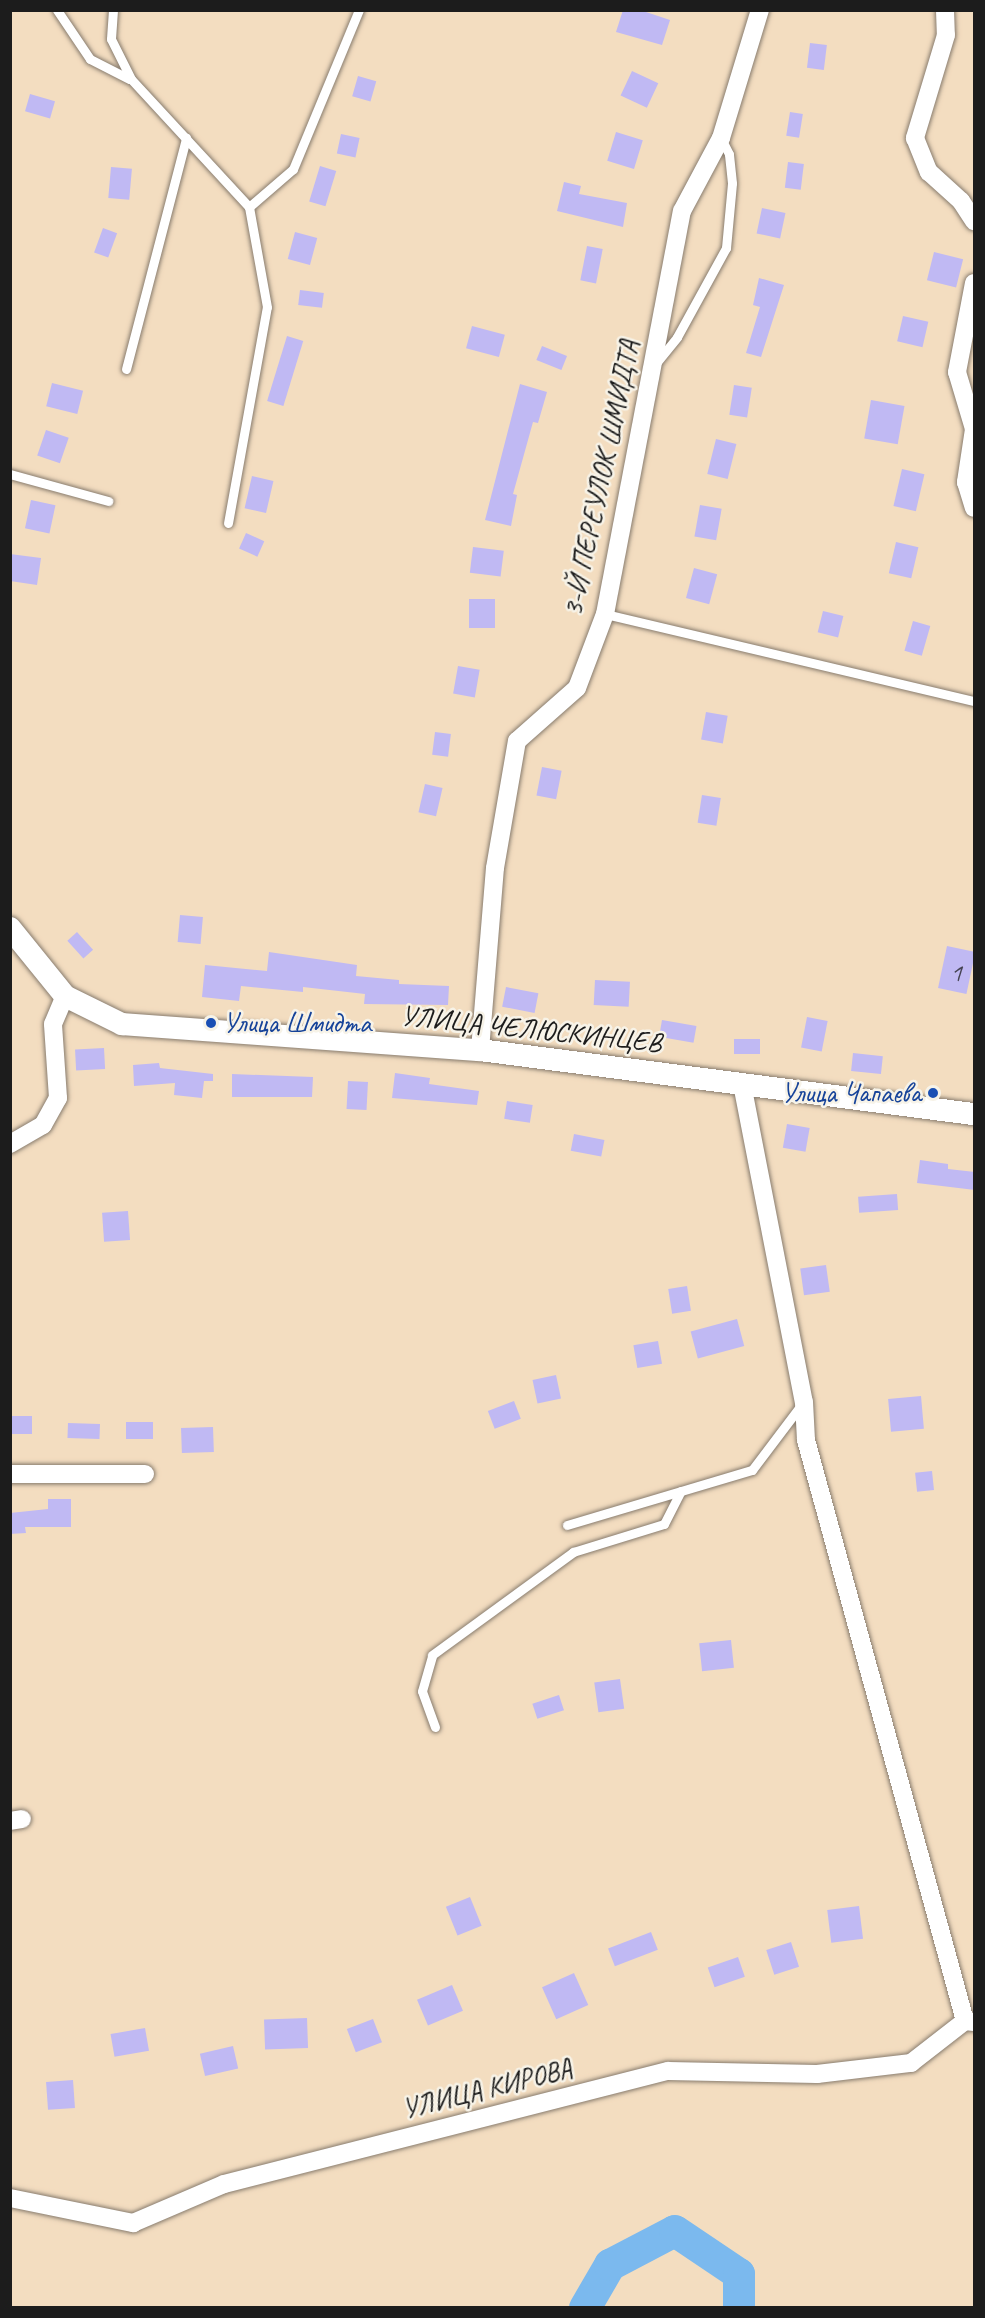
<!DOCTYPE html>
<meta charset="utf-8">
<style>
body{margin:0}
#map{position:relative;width:985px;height:2318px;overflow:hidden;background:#f3ddc0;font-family:Caveat,sans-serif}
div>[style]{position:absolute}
.river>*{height:32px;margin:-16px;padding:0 16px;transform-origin:16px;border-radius:16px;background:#7bb9ee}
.building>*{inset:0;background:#c0b9f3;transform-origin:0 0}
.roads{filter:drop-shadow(0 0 2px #887c6e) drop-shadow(0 0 2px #887c6e)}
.service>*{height:9px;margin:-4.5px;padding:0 4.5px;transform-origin:4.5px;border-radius:4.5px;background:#fff}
.minor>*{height:18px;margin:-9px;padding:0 9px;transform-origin:9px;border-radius:9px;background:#fff}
.tertiary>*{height:22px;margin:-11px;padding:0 11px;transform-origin:11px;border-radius:11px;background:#fff}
.dots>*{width:16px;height:16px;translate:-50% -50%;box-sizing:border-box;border:3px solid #f7f3e8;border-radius:50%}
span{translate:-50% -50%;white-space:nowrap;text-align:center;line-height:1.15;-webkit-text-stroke:5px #f7f3e8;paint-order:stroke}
.number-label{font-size:26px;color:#454352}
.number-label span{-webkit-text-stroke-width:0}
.street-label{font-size:28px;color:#1c1c1c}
.transit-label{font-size:28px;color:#164399}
.left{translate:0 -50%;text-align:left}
.right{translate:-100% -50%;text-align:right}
.frame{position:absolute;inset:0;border:12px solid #1c1c1c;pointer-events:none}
</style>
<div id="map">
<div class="river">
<i style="left:585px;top:2308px;width:50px;rotate:-59.8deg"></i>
<i style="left:610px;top:2265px;width:73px;rotate:-27.6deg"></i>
<i style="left:675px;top:2231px;width:77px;rotate:33.9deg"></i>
<i style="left:739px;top:2274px;width:34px;rotate:90deg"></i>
</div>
<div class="building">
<i style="clip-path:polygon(623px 10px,640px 10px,670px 20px,662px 45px,616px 32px)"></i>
<i style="left:810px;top:43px;width:17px;height:25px;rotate:7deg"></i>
<i style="left:632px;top:71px;width:29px;height:27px;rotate:25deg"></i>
<i style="left:358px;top:76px;width:19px;height:21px;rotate:16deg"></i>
<i style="left:30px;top:94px;width:26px;height:18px;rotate:16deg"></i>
<i style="left:790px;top:112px;width:13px;height:24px;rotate:9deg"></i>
<i style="left:616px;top:132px;width:28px;height:30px;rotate:17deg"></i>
<i style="left:341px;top:134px;width:19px;height:20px;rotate:12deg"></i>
<i style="left:788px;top:162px;width:16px;height:26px;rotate:7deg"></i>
<i style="left:320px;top:166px;width:17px;height:37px;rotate:17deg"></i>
<i style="left:111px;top:167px;width:21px;height:31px;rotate:5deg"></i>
<i style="clip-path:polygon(564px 182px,581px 186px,579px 194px,627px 203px,623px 227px,557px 211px)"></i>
<i style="left:762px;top:208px;width:24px;height:26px;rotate:12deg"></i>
<i style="left:103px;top:228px;width:15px;height:26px;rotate:20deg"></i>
<i style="left:295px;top:232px;width:23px;height:28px;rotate:15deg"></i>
<i style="left:587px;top:246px;width:16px;height:35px;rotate:11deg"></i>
<i style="left:934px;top:252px;width:30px;height:29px;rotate:14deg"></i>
<i style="clip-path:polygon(759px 278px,784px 285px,761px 357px,746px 353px,760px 307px,753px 305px)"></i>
<i style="left:300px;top:290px;width:24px;height:15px;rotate:7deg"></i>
<i style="left:903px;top:316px;width:26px;height:26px;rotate:13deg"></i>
<i style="left:472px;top:326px;width:34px;height:23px;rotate:15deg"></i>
<i style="left:287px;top:336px;width:17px;height:68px;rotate:17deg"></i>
<i style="left:542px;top:346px;width:27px;height:15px;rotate:22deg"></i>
<i style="left:52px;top:383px;width:32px;height:24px;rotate:14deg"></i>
<i style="clip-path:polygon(520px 384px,547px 392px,538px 423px,533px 422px,513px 494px,517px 495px,511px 526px,485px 520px)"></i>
<i style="left:734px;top:385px;width:18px;height:30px;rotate:9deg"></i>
<i style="left:871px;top:400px;width:34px;height:39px;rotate:10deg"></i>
<i style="left:46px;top:430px;width:24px;height:27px;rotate:19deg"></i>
<i style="left:716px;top:439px;width:21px;height:36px;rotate:14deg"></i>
<i style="left:902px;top:469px;width:23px;height:38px;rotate:13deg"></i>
<i style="left:252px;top:476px;width:22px;height:33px;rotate:13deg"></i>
<i style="left:31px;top:500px;width:25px;height:29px;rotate:12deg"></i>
<i style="left:700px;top:505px;width:22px;height:32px;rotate:10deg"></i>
<i style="left:246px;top:533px;width:20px;height:17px;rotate:24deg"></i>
<i style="left:896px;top:542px;width:23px;height:32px;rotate:13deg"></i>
<i style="left:473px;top:547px;width:31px;height:26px;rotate:7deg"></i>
<i style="clip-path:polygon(10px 554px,41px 558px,37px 585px,10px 581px)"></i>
<i style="left:694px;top:568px;width:24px;height:31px;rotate:15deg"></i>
<i style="left:469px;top:599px;width:26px;height:29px"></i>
<i style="left:823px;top:611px;width:21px;height:22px;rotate:14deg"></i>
<i style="left:913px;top:621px;width:18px;height:31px;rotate:16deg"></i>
<i style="left:458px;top:666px;width:22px;height:28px;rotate:10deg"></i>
<i style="left:706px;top:712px;width:22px;height:28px;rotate:10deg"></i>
<i style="left:435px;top:732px;width:16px;height:23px;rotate:7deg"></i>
<i style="left:542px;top:767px;width:20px;height:29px;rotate:11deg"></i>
<i style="left:425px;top:784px;width:18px;height:29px;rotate:13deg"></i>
<i style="left:702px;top:795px;width:19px;height:28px;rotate:9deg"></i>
<i style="left:180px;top:915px;width:23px;height:27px;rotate:5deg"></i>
<i style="left:77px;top:932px;width:24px;height:13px;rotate:48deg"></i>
<i style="left:947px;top:946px;width:29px;height:43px;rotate:12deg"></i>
<i style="clip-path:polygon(269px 952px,357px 965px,356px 976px,399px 980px,399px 984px,449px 986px,448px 1005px,364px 1004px,365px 994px,303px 987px,303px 992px,241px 986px,239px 1001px,202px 997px,205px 965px,267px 971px)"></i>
<i style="left:595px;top:980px;width:35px;height:25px;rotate:3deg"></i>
<i style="left:506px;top:987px;width:33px;height:20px;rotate:11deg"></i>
<i style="left:807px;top:1017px;width:21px;height:31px;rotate:11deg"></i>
<i style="left:662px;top:1020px;width:35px;height:17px;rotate:10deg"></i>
<i style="left:734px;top:1039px;width:26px;height:15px"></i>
<i style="left:104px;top:1048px;width:21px;height:29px;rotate:87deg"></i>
<i style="left:853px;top:1053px;width:30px;height:18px;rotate:6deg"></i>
<i style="clip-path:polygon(159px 1063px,160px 1068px,213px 1074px,213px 1081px,204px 1081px,202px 1098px,174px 1095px,175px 1083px,134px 1086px,133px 1065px)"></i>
<i style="clip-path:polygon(395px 1073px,430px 1078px,429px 1084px,479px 1091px,477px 1105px,392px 1098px)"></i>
<i style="clip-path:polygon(232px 1074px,313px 1077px,312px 1097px,232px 1097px)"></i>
<i style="left:348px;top:1081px;width:20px;height:28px;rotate:3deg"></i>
<i style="left:507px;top:1101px;width:26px;height:18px;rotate:9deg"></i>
<i style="left:787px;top:1124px;width:23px;height:24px;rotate:10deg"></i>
<i style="left:574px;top:1134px;width:31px;height:17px;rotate:11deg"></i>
<i style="clip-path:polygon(920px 1160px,948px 1164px,948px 1169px,975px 1172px,975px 1190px,917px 1183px)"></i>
<i style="left:897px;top:1194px;width:16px;height:39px;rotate:86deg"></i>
<i style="left:128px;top:1211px;width:29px;height:26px;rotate:86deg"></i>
<i style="left:826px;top:1265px;width:27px;height:26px;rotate:82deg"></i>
<i style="left:687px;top:1286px;width:25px;height:19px;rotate:81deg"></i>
<i style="left:737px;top:1319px;width:28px;height:48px;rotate:75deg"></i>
<i style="left:658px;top:1341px;width:23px;height:25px;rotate:80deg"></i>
<i style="left:556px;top:1375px;width:24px;height:24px;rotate:78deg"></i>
<i style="left:921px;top:1396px;width:33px;height:33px;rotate:85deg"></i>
<i style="left:514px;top:1401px;width:19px;height:28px;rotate:69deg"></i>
<i style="left:10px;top:1416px;width:22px;height:18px"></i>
<i style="left:126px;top:1422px;width:27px;height:17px"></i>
<i style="left:68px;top:1423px;width:32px;height:15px;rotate:2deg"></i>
<i style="left:213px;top:1427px;width:25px;height:32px;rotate:88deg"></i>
<i style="left:932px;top:1471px;width:19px;height:17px;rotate:84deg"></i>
<i style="clip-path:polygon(48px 1499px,71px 1499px,71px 1527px,25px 1527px,26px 1533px,10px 1534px,10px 1513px,48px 1509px)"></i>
<i style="left:731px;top:1640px;width:28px;height:32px;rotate:84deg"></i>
<i style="left:620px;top:1679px;width:30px;height:26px;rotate:82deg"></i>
<i style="left:559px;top:1695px;width:16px;height:28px;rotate:72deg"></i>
<i style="left:470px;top:1897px;width:31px;height:26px;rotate:68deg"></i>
<i style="left:859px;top:1906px;width:33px;height:32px;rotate:83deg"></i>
<i style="left:651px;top:1932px;width:19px;height:46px;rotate:69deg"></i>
<i style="left:791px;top:1942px;width:26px;height:26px;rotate:72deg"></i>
<i style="left:738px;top:1957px;width:21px;height:32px;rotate:71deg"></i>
<i style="left:574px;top:1973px;width:35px;height:35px;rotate:66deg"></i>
<i style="left:452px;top:1985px;width:28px;height:38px;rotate:67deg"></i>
<i style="left:307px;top:2018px;width:30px;height:43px;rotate:88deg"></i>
<i style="left:373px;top:2019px;width:25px;height:28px;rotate:69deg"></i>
<i style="left:145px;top:2028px;width:23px;height:35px;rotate:80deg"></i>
<i style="left:233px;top:2046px;width:23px;height:34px;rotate:77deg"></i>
<i style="left:73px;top:2080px;width:28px;height:27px;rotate:86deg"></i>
</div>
<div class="roads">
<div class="service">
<i style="left:57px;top:10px;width:59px;rotate:56deg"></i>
<i style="left:90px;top:59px;width:44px;rotate:27.1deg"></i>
<i style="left:113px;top:10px;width:29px;rotate:94deg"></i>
<i style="left:111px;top:39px;width:45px;rotate:63.4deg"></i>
<i style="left:131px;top:79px;width:174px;rotate:47.3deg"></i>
<i style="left:657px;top:362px;width:32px;rotate:-51deg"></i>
<i style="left:677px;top:337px;width:102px;rotate:-61.2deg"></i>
<i style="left:726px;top:248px;width:65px;rotate:-84.7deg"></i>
<i style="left:732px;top:183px;width:29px;rotate:-96deg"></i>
<i style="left:729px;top:154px;width:18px;rotate:-117deg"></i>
<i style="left:126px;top:369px;width:239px;rotate:-75.4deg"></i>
<i style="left:10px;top:474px;width:102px;rotate:15.4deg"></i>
<i style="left:228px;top:523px;width:219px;rotate:-79.8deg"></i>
<i style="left:267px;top:307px;width:102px;rotate:-100.2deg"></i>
<i style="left:249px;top:207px;width:58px;rotate:-40.8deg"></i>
<i style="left:293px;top:169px;width:172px;rotate:-67.5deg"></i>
<i style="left:605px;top:614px;width:379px;rotate:13.3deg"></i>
<i style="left:567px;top:1525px;width:193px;rotate:-16.6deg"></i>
<i style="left:752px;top:1470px;width:83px;rotate:-52.9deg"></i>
<i style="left:435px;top:1727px;width:38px;rotate:-110deg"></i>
<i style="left:422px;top:1691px;width:37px;rotate:-74deg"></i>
<i style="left:432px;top:1655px;width:175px;rotate:-36.1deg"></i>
<i style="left:573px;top:1552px;width:95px;rotate:-17.1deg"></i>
<i style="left:664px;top:1524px;width:37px;rotate:-63deg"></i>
</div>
<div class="minor">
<i style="left:945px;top:10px;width:25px;rotate:88deg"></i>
<i style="left:946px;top:35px;width:108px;rotate:106.8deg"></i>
<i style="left:915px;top:138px;width:37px;rotate:68deg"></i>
<i style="left:929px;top:172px;width:43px;rotate:42.2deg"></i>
<i style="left:961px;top:201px;width:24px;rotate:57deg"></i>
<i style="left:974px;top:283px;width:91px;rotate:100.8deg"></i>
<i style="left:957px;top:372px;width:59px;rotate:73.4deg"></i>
<i style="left:974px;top:429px;width:54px;rotate:98.6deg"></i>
<i style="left:966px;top:482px;width:27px;rotate:73deg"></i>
<i style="left:480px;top:1050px;width:183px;rotate:-85.3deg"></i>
<i style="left:495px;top:868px;width:129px;rotate:-80.2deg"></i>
<i style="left:517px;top:741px;width:80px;rotate:-41.5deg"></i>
<i style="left:577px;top:688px;width:79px;rotate:-69.3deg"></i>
<i style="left:605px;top:614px;width:410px;rotate:-79.2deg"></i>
<i style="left:682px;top:211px;width:83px;rotate:-61.9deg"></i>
<i style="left:721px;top:138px;width:134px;rotate:-73.1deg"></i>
<i style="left:742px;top:1084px;width:324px;rotate:79deg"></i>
<i style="left:804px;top:1402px;width:38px;rotate:87deg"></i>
<i style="left:806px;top:1440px;width:602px;rotate:74.69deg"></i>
<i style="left:10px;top:1144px;width:38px;rotate:-30deg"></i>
<i style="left:43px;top:1125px;width:31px;rotate:-61deg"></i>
<i style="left:58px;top:1098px;width:74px;rotate:-93.9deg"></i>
<i style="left:53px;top:1024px;width:30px;rotate:-67deg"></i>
<i style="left:10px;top:1474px;width:135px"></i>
<i style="left:10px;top:1821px;width:12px;rotate:-9deg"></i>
<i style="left:10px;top:2198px;width:126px;rotate:11.5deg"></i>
<i style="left:133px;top:2223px;width:99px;rotate:-23.2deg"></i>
<i style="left:224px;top:2184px;width:458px;rotate:-14.3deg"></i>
<i style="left:668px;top:2071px;width:149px;rotate:1.2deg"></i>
<i style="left:817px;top:2074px;width:95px;rotate:-6.7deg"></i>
<i style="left:911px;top:2063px;width:68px;rotate:-37.9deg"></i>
<i style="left:965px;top:2021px;width:9px;rotate:6deg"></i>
</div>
<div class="tertiary">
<i style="left:10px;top:928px;width:87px;rotate:51deg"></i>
<i style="left:65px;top:996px;width:64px;rotate:26.2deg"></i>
<i style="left:122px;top:1024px;width:359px;rotate:4.2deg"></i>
<i style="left:480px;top:1050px;width:498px;rotate:7.4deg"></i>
</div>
</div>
<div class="dots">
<i style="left:211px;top:1023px;background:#1a4fb4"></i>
<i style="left:933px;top:1093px;background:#1a4fb4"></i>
</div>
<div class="number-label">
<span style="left:956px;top:973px">1</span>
</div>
<div class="street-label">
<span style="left:601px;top:478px;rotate:-78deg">3-Й ПЕРЕУЛОК ШМИДТА</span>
<span style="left:531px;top:1029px;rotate:6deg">УЛИЦА ЧЕЛЮСКИНЦЕВ</span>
<span style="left:487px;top:2089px;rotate:-14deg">УЛИЦА КИРОВА</span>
</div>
<div class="transit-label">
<span class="left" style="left:223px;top:1023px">Улица Шмидта</span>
<span class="right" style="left:921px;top:1093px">Улица Чапаева</span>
</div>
<div class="frame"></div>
</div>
